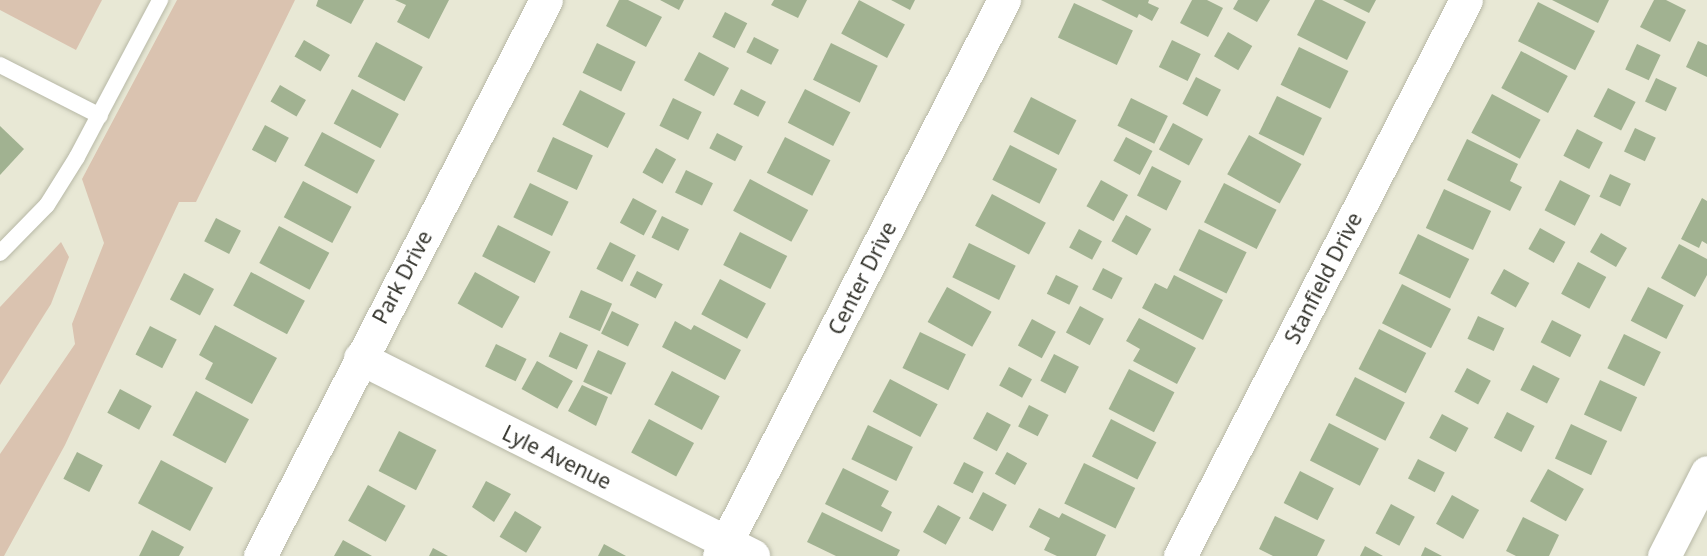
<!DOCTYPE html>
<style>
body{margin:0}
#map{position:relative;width:1707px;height:556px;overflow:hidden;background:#e8e8d5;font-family:"Noto Sans",sans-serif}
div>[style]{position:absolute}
.green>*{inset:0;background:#dac3b0}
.building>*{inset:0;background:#a1b291;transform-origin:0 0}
.roads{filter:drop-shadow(0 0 2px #b7b8a6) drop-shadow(0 0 2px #b7b8a6)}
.lane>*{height:16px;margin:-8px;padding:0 8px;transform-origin:8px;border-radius:8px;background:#fff}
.street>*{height:33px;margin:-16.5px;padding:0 16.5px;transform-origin:16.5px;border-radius:16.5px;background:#fff}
span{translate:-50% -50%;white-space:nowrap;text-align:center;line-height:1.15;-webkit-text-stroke:6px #fff;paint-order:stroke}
.street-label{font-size:21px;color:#34342d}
</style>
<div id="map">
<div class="green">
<i style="clip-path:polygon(0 0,102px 0,76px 50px,0 10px)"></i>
<i style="clip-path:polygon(177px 0,295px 0,196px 202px,179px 202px,65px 445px,4px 556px,0 556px,0 454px,75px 344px,72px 324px,104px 243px,82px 179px)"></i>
<i style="clip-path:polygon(61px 242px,69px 257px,51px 304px,0 385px,0 307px)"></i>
</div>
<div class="building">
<i style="clip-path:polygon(318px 0,364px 0,351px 24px,316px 6px)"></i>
<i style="clip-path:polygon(395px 0,449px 0,429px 39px,397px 22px,406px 5px)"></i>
<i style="clip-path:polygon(619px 0,628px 0,662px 17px,646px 47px,606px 26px)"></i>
<i style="clip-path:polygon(660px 0,684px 0,679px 10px)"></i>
<i style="clip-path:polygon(774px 0,807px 0,798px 18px,771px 5px)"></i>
<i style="left:859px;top:0;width:52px;height:38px;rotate:28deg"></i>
<i style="clip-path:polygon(891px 0,915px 0,910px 10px)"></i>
<i style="clip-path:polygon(1101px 0,1149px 0,1148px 3px,1159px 8px,1152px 21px,1139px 14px,1137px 18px)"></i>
<i style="clip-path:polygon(1192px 0,1207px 0,1223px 8px,1208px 37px,1180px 23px)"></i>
<i style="clip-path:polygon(1238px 0,1270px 0,1257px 22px,1233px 9px)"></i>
<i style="clip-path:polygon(1315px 0,1322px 0,1366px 22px,1347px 60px,1297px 35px)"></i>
<i style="clip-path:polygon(1343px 0,1376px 0,1369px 13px)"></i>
<i style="clip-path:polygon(1552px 0,1609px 0,1598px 23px)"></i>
<i style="clip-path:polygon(1654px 0,1666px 0,1686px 10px,1670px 42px,1640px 27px)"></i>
<i style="left:1538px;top:2px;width:64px;height:44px;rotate:27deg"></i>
<i style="left:1074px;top:3px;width:65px;height:38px;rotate:25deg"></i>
<i style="left:725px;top:12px;width:25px;height:28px;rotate:27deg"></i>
<i style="left:1228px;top:32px;width:28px;height:28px;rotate:30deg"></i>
<i style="left:754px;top:37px;width:28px;height:17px;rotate:27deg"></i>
<i style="left:304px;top:40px;width:30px;height:19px;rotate:30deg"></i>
<i style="left:1172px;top:40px;width:32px;height:30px;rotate:26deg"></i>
<i style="clip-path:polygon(1698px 41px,1707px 45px,1707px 77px,1686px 67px)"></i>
<i style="left:376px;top:42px;width:53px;height:39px;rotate:28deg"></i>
<i style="left:597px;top:43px;width:43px;height:33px;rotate:26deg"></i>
<i style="left:831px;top:43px;width:52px;height:41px;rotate:26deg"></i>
<i style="left:1637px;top:44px;width:26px;height:28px;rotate:25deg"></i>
<i style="left:1299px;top:47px;width:55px;height:42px;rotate:26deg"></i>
<i style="left:1521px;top:51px;width:53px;height:42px;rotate:28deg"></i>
<i style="left:699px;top:52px;width:34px;height:32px;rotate:28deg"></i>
<i style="left:1196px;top:77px;width:28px;height:30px;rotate:27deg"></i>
<i style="left:1656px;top:78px;width:23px;height:26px;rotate:25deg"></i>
<i style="left:280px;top:85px;width:30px;height:19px;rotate:30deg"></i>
<i style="left:1608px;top:88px;width:31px;height:32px;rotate:27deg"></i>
<i style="left:352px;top:89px;width:53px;height:39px;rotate:28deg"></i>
<i style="left:741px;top:89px;width:28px;height:17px;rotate:27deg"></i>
<i style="left:805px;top:89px;width:51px;height:38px;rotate:27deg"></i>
<i style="left:580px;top:90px;width:51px;height:39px;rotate:27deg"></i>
<i style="left:1492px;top:94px;width:55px;height:44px;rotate:28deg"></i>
<i style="left:1277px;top:96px;width:50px;height:42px;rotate:26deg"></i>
<i style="left:1031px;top:97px;width:51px;height:39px;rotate:27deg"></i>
<i style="left:673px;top:98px;width:32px;height:31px;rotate:26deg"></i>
<i style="left:1131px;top:98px;width:41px;height:31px;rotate:26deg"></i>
<i style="left:1173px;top:123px;width:34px;height:30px;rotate:28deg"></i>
<i style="left:265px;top:125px;width:27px;height:28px;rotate:28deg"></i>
<i style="clip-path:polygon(0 126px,24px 149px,0 175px)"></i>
<i style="left:1635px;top:128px;width:23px;height:26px;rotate:25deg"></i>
<i style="left:1577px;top:129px;width:29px;height:30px;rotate:27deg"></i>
<i style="left:322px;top:132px;width:60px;height:38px;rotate:28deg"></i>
<i style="left:717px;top:133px;width:29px;height:17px;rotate:27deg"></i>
<i style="left:1249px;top:135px;width:60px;height:45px;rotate:29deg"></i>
<i style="left:553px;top:137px;width:44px;height:38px;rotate:25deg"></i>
<i style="left:785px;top:137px;width:51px;height:40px;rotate:27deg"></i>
<i style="left:1126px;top:137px;width:30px;height:27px;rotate:28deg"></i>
<i style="clip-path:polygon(1467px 139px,1518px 164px,1510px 181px,1522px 187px,1510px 211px,1447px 180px)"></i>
<i style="left:1010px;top:145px;width:53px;height:39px;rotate:27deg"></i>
<i style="left:656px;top:148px;width:23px;height:28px;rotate:29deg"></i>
<i style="left:1152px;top:166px;width:33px;height:33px;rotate:27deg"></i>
<i style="left:686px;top:170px;width:30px;height:25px;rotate:26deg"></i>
<i style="left:1610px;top:174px;width:23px;height:25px;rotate:25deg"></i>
<i style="left:750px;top:179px;width:66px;height:36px;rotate:28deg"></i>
<i style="left:1101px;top:180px;width:31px;height:30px;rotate:29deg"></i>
<i style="left:1560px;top:180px;width:34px;height:34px;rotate:27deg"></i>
<i style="left:303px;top:181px;width:55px;height:41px;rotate:28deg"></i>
<i style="left:530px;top:183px;width:43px;height:38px;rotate:26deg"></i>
<i style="left:1224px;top:183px;width:59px;height:44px;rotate:27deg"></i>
<i style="left:1444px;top:189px;width:52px;height:43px;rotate:25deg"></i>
<i style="left:992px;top:194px;width:61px;height:36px;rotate:28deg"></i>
<i style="left:633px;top:198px;width:27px;height:28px;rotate:28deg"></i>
<i style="clip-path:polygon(1702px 198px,1707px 201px,1707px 244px,1702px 241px,1699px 248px,1681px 239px)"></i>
<i style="left:1126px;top:215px;width:29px;height:30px;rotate:29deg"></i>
<i style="left:662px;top:216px;width:30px;height:24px;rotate:26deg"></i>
<i style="left:216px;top:218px;width:28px;height:26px;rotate:27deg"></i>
<i style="left:498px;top:225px;width:59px;height:35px;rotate:27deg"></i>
<i style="left:279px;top:226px;width:57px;height:42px;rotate:28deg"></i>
<i style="left:1540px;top:228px;width:29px;height:24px;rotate:29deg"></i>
<i style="left:1079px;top:229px;width:26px;height:21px;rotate:28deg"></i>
<i style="left:1199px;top:229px;width:53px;height:46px;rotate:26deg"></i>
<i style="left:740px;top:232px;width:53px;height:37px;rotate:27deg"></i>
<i style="left:1601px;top:233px;width:30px;height:22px;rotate:30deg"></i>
<i style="left:1418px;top:234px;width:57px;height:44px;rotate:26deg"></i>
<i style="left:610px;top:242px;width:29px;height:30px;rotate:27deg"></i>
<i style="left:969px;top:243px;width:52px;height:38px;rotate:26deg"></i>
<i style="clip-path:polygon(1679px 244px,1707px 259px,1707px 275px,1695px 297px,1661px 278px)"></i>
<i style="left:1578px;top:262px;width:32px;height:36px;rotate:28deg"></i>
<i style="left:1103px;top:268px;width:22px;height:24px;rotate:27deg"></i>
<i style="left:1504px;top:269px;width:29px;height:28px;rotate:29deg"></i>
<i style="left:637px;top:271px;width:29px;height:16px;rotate:27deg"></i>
<i style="left:251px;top:272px;width:61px;height:38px;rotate:28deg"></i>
<i style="left:475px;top:272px;width:51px;height:36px;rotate:29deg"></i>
<i style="left:184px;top:273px;width:34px;height:30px;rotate:28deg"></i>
<i style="left:1056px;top:275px;width:25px;height:21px;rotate:26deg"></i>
<i style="clip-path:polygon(1174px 275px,1223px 300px,1203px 340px,1142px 308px,1155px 283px,1167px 289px)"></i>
<i style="left:720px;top:279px;width:52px;height:40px;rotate:28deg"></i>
<i style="left:1402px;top:284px;width:55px;height:44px;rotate:27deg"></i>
<i style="left:947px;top:287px;width:51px;height:40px;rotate:29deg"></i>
<i style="left:1648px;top:287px;width:40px;height:38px;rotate:27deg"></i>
<i style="left:581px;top:290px;width:34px;height:30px;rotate:24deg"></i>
<i style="left:1080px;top:306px;width:27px;height:30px;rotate:28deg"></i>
<i style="left:612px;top:311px;width:30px;height:25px;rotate:26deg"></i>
<i style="left:1478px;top:316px;width:29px;height:25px;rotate:25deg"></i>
<i style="clip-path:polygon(1139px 318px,1196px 348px,1177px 384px,1133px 361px,1140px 349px,1126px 341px)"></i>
<i style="left:1032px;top:319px;width:27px;height:30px;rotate:28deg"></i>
<i style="left:1552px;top:320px;width:33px;height:25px;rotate:27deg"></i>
<i style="clip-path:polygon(675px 321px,691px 330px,694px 325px,741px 350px,725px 380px,662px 347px)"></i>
<i style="clip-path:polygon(215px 325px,277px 358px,252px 404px,205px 379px,213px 363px,199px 355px)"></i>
<i style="left:150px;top:326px;width:30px;height:32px;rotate:27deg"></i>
<i style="left:1379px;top:329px;width:53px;height:45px;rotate:27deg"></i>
<i style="left:560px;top:332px;width:31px;height:27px;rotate:25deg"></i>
<i style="left:920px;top:332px;width:51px;height:40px;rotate:26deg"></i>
<i style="left:1624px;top:334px;width:41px;height:38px;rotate:26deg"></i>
<i style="left:496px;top:344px;width:34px;height:25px;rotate:26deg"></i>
<i style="left:598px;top:350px;width:31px;height:35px;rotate:25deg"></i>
<i style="left:1054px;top:354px;width:28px;height:30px;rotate:27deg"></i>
<i style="left:537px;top:361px;width:41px;height:32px;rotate:29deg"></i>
<i style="left:1533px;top:365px;width:30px;height:28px;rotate:27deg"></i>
<i style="left:1009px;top:367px;width:26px;height:21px;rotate:28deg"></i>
<i style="left:1467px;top:368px;width:27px;height:27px;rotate:28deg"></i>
<i style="left:1129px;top:369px;width:51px;height:45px;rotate:27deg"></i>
<i style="left:672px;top:371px;width:54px;height:38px;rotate:28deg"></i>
<i style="left:1355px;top:377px;width:56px;height:43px;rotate:27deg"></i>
<i style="left:890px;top:379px;width:54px;height:37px;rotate:28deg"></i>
<i style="left:1600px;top:380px;width:41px;height:38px;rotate:25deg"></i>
<i style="clip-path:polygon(582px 385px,608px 397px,596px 426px,568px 411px)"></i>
<i style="left:120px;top:389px;width:36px;height:27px;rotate:28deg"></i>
<i style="left:196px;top:391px;width:60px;height:50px;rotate:28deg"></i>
<i style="left:1029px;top:405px;width:22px;height:24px;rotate:27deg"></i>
<i style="left:987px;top:412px;width:27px;height:30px;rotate:28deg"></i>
<i style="left:1507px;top:412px;width:31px;height:29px;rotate:27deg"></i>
<i style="left:1442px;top:414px;width:30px;height:27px;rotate:28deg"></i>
<i style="left:649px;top:419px;width:51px;height:38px;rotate:28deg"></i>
<i style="left:1111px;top:419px;width:51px;height:42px;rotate:27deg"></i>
<i style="left:1329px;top:423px;width:56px;height:42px;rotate:27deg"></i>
<i style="left:1571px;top:424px;width:40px;height:38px;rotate:25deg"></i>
<i style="left:868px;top:425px;width:50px;height:38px;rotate:26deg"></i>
<i style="left:399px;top:431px;width:42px;height:45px;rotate:27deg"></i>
<i style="left:77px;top:452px;width:29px;height:30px;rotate:27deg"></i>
<i style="left:1007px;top:452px;width:23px;height:25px;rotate:29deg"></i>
<i style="left:1418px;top:459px;width:30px;height:22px;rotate:27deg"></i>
<i style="left:161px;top:460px;width:59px;height:49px;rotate:28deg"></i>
<i style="left:964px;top:462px;width:22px;height:24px;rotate:27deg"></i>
<i style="left:1084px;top:463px;width:57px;height:45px;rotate:26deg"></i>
<i style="clip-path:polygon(843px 468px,889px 491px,881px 506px,892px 512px,882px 532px,825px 504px)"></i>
<i style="left:1548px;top:469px;width:41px;height:37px;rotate:29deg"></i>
<i style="left:1300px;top:471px;width:38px;height:36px;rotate:27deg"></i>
<i style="clip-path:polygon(486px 481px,511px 494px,494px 522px,472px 507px)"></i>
<i style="left:368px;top:485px;width:43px;height:41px;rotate:29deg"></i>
<i style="left:983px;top:492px;width:27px;height:30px;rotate:28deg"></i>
<i style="left:1452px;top:495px;width:31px;height:33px;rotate:29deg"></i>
<i style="left:1391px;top:504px;width:27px;height:33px;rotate:28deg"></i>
<i style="left:938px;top:505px;width:26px;height:31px;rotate:29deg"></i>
<i style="clip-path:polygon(1039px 508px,1059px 518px,1062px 513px,1106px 535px,1096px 556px,1057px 556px,1044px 550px,1050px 538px,1029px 527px)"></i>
<i style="left:515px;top:511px;width:31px;height:30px;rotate:31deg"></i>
<i style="clip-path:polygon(822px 512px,900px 550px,897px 556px,836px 556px,807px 542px)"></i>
<i style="clip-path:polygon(1275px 516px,1325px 540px,1317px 556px,1273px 556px,1259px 549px)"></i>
<i style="clip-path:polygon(1523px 517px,1559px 535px,1549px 556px,1516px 556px,1506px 551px)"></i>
<i style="clip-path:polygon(152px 530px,184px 547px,179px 556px,139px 556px)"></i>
<i style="clip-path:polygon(343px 540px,372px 556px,334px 556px)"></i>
<i style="clip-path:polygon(604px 544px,626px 556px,598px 556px)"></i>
<i style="clip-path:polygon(1365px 546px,1383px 556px,1360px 556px)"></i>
<i style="clip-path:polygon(1425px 547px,1442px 556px,1421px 556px)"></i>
<i style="clip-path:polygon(433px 548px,448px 556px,429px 556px)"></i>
</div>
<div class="roads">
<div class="lane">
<i style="left:0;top:65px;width:112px;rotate:27deg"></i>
<i style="left:0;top:253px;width:67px;rotate:-45.6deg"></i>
<i style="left:47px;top:205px;width:57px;rotate:-58deg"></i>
<i style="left:77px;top:157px;width:178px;rotate:-62.1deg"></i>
</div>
<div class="street">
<i style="left:360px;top:358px;width:440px;rotate:26.7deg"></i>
<i style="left:260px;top:556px;width:625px;rotate:-62.78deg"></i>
<i style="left:719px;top:556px;width:625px;rotate:-62.86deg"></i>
<i style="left:1180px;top:556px;width:625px;rotate:-62.78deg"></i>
<i style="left:1664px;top:556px;width:94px;rotate:-62.9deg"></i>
</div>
</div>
<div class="street-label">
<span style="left:402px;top:277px;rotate:-62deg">Park Drive</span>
<span style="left:862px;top:278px;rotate:-63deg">Center Drive</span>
<span style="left:1323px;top:278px;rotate:-63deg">Stanfield Drive</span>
<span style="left:557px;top:457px;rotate:26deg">Lyle Avenue</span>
</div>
</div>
